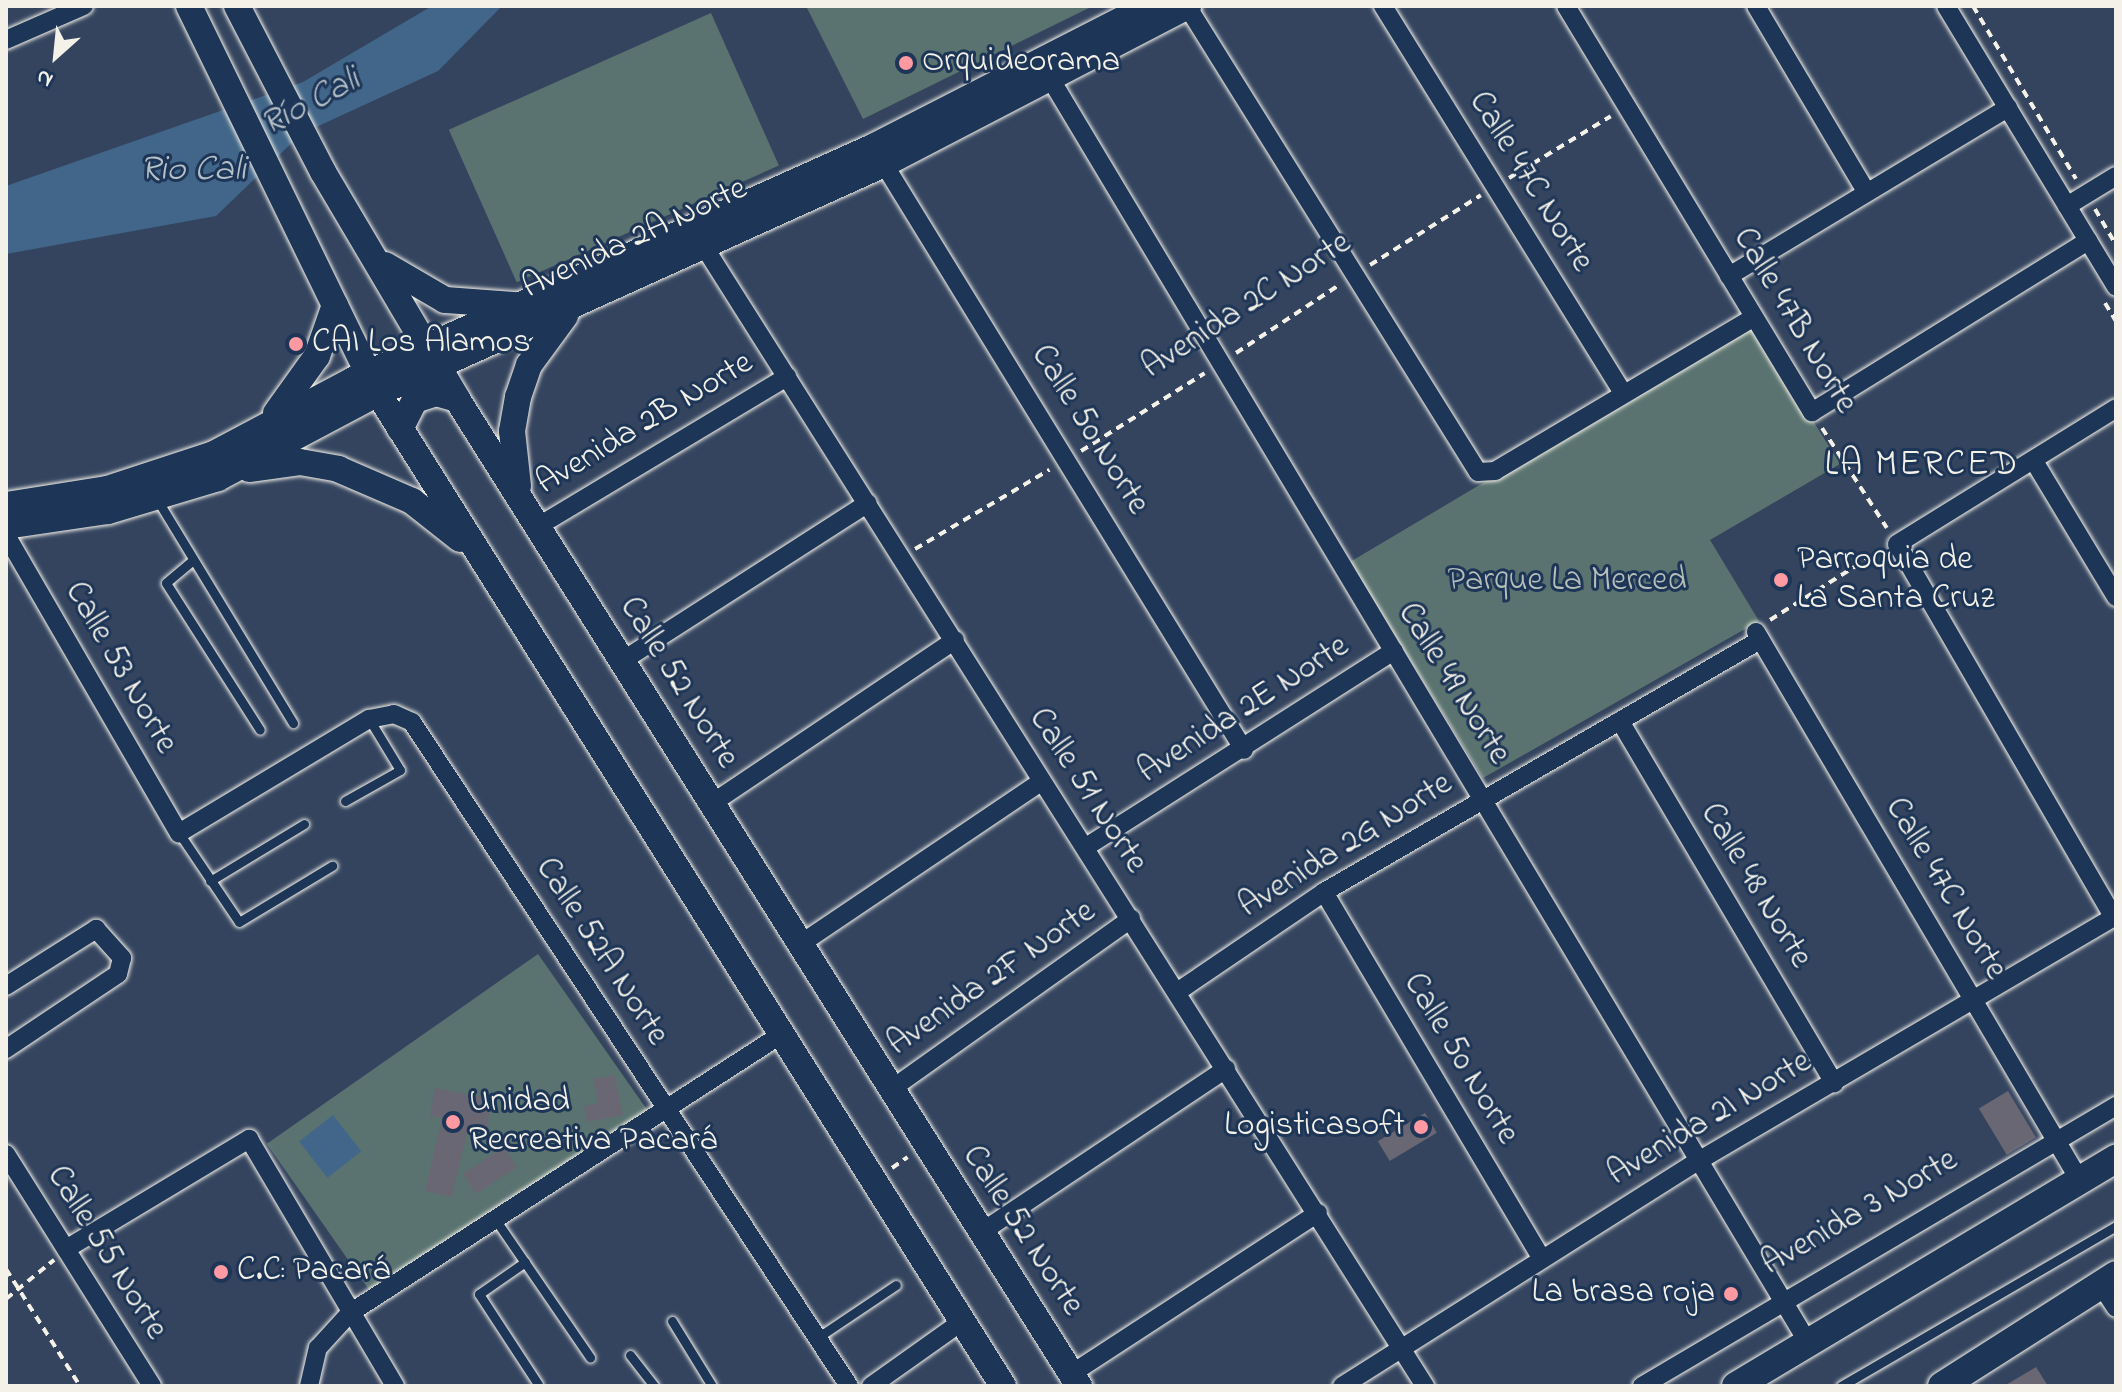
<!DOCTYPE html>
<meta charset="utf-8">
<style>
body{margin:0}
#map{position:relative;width:2122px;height:1392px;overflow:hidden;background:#34445f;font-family:"Indie Flower",sans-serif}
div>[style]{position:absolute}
.green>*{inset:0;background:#5a7370;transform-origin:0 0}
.water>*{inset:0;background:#416689;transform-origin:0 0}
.building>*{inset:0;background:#696773;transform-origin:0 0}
.path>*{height:4px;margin-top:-2px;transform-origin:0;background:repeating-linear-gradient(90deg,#f4f1e8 0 8px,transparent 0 14px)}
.roads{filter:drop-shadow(0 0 2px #f4f1e8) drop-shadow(0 0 2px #f4f1e8)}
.lane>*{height:9px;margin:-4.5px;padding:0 4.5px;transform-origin:4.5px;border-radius:4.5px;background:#1d3557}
.street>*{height:18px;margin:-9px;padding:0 9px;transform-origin:9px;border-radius:9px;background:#1d3557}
.secondary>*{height:26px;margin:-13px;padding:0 13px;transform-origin:13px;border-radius:13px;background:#1d3557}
.primary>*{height:28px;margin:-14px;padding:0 14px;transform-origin:14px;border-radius:14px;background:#1d3557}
.dots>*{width:22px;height:22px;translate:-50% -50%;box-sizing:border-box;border:4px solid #1d3557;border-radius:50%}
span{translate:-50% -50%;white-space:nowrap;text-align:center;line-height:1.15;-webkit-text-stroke:6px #1d3557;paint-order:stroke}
.poi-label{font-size:34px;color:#f4f1e8}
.left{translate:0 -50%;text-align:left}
.right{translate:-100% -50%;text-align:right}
.street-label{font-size:34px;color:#f4f1e8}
.park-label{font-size:34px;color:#b6bfb8}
.water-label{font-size:36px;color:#b5c0c7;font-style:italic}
.neighbourhood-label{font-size:36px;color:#f4f1e8;letter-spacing:2px}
.frame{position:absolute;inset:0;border:8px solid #f4f1e8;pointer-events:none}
.north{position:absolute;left:16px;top:16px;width:80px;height:80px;-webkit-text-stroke:6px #1d3557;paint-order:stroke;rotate:207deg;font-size:22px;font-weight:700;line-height:32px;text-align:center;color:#f4f1e8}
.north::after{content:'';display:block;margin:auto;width:28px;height:36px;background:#f4f1e8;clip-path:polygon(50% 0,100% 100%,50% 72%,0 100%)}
</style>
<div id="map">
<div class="green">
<i style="clip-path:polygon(806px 6px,1093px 6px,863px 119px)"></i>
<i style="left:711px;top:13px;width:167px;height:287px;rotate:66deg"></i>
<i style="clip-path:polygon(1752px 323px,1840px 464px,1710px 540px,1759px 621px,1483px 778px,1350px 562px)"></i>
<i style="left:538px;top:954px;width:192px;height:331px;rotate:55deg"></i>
</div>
<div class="water">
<i style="clip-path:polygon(432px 6px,502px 6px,438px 71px,301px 134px,216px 216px,6px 254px,6px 186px,303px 82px)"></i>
<i style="left:333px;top:1115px;width:46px;height:43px;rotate:52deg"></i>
</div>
<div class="building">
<i style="clip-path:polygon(615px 1075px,623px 1115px,587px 1122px,584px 1106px,598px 1103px,593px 1079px)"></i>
<i style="clip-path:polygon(435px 1088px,492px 1099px,487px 1127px,469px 1124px,452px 1197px,425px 1191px,442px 1118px,430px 1116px)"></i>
<i style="left:2008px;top:1091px;width:54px;height:34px;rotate:59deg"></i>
<i style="left:1425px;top:1113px;width:23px;height:55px;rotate:59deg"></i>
<i style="left:504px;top:1147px;width:24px;height:49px;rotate:57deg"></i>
<i style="clip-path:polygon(2036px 1367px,2048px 1386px,2004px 1386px)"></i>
</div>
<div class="path">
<i style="left:1973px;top:6px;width:201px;rotate:59.2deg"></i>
<i style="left:1509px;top:178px;width:119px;rotate:-31.3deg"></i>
<i style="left:2095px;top:209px;width:42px;rotate:59.7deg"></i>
<i style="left:1370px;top:265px;width:131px;rotate:-32.2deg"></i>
<i style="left:2105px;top:303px;width:21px;rotate:59deg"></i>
<i style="left:1236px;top:353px;width:123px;rotate:-33.4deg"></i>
<i style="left:1822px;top:428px;width:119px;rotate:57deg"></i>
<i style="left:1081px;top:451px;width:146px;rotate:-32.2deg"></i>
<i style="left:915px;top:549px;width:156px;rotate:-30.5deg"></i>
<i style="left:1770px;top:620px;width:131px;rotate:-32.2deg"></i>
<i style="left:892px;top:1168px;width:19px;rotate:-35deg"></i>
<i style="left:6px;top:1269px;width:138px;rotate:57.7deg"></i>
<i style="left:6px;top:1299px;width:62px;rotate:-39.1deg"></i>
</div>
<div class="roads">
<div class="lane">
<i style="left:158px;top:501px;width:260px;rotate:58.7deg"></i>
<i style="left:193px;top:560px;width:35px;rotate:140deg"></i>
<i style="left:166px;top:583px;width:174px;rotate:57.4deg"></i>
<i style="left:345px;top:801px;width:63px;rotate:-29.4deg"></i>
<i style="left:400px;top:770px;width:60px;rotate:-121.3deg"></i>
<i style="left:179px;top:833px;width:107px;rotate:56deg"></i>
<i style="left:239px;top:922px;width:109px;rotate:-31.1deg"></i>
<i style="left:210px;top:881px;width:110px;rotate:-31.2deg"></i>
<i style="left:495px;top:1219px;width:168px;rotate:55.5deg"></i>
<i style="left:525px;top:1262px;width:56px;rotate:145.2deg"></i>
<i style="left:479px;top:1294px;width:108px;rotate:56.8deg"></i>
<i style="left:672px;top:1321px;width:76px;rotate:58.4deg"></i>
<i style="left:817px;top:1338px;width:95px;rotate:-33.9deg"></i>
<i style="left:630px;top:1355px;width:39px;rotate:52deg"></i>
<i style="left:1841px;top:1386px;width:318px;rotate:-30.2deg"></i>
</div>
<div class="street">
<i style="left:1187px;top:6px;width:549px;rotate:58.02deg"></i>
<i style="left:1478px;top:472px;width:17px;rotate:-3deg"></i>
<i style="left:1495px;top:471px;width:301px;rotate:-30.7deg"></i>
<i style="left:1383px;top:6px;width:454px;rotate:58.2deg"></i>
<i style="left:1566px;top:6px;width:475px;rotate:58.8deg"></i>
<i style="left:1812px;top:412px;width:325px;rotate:-31.8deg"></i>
<i style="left:1756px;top:6px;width:215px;rotate:59.3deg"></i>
<i style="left:1946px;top:6px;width:328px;rotate:58.8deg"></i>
<i style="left:6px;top:40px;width:85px;rotate:-23.6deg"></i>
<i style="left:1044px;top:68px;width:1484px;rotate:59.06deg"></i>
<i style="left:879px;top:156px;width:697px;rotate:58.43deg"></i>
<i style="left:2067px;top:206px;width:57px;rotate:-31.5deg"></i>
<i style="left:698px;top:237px;width:1360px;rotate:57.68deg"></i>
<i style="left:1729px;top:276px;width:326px;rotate:-31.1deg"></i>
<i style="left:2034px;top:461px;width:159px;rotate:58.9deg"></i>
<i style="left:537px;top:527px;width:292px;rotate:-31deg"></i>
<i style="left:6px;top:535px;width:345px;rotate:59.9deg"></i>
<i style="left:179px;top:833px;width:222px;rotate:-31deg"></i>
<i style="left:369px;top:719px;width:25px;rotate:-11deg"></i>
<i style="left:394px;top:714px;width:20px;rotate:24deg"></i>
<i style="left:412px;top:722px;width:795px;rotate:56.65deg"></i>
<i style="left:1756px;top:632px;width:637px;rotate:59.45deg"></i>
<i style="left:622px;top:661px;width:292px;rotate:-32.7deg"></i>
<i style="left:1620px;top:721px;width:421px;rotate:59.4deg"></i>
<i style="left:711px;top:804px;width:294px;rotate:-33.9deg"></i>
<i style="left:1086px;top:847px;width:365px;rotate:-32.5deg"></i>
<i style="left:1324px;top:892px;width:425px;rotate:59.3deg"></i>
<i style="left:2114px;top:918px;width:432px;rotate:-120.1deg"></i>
<i style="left:1897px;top:544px;width:258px;rotate:-31.8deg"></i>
<i style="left:799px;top:945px;width:292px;rotate:-34deg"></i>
<i style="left:6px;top:986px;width:107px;rotate:-32.3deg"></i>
<i style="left:96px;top:929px;width:39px;rotate:48deg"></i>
<i style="left:122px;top:958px;width:16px;rotate:104deg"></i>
<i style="left:118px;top:974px;width:135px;rotate:146.2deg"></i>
<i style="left:1177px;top:992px;width:178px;rotate:-34.2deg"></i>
<i style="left:1324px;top:892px;width:504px;rotate:-30.03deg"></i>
<i style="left:890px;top:1090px;width:296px;rotate:-35.4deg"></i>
<i style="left:6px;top:1154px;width:274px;rotate:57.8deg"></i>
<i style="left:980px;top:1233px;width:296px;rotate:-33.7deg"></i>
<i style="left:66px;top:1249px;width:214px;rotate:-31deg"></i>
<i style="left:249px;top:1139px;width:287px;rotate:59.4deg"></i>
<i style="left:2101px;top:1285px;width:27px;rotate:57deg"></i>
<i style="left:1071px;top:1374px;width:295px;rotate:-33.1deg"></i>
<i style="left:309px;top:1386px;width:39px;rotate:-77deg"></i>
<i style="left:318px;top:1348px;width:47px;rotate:-47.6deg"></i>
<i style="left:350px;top:1313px;width:514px;rotate:-32.86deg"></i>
<i style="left:871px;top:1386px;width:110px;rotate:-35.4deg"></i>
<i style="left:1342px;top:1386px;width:423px;rotate:-32.3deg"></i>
<i style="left:1700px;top:1160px;width:482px;rotate:-30.4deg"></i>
<i style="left:1642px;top:1386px;width:551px;rotate:-30.57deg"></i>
</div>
<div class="secondary">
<i style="left:189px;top:6px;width:431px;rotate:64deg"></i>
<i style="left:378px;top:393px;width:1173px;rotate:57.81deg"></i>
<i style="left:237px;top:6px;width:187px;rotate:62.6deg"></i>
<i style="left:323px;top:172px;width:264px;rotate:59.4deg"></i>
<i style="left:457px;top:399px;width:1167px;rotate:57.78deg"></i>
<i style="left:385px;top:265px;width:69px;rotate:30.3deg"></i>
<i style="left:445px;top:300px;width:69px;rotate:4.1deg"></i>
<i style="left:276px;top:413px;width:70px;rotate:-54.3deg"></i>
<i style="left:317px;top:356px;width:54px;rotate:-70.6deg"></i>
<i style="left:400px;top:429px;width:33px;rotate:-63deg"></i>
<i style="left:415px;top:400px;width:22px;rotate:-18deg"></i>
<i style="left:436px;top:393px;width:22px;rotate:16deg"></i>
<i style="left:249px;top:469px;width:51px;rotate:-7.8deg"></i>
<i style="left:300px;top:462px;width:39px;rotate:10deg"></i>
<i style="left:338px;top:469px;width:81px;rotate:23.4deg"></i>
<i style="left:412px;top:501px;width:61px;rotate:38.4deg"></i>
<i style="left:518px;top:486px;width:55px;rotate:-96.2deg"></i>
<i style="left:512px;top:431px;width:35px;rotate:-80deg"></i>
<i style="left:518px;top:397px;width:34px;rotate:-71deg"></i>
<i style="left:529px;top:365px;width:61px;rotate:-53.7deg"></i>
<i style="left:6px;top:505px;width:102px;rotate:-9deg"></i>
<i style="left:107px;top:489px;width:113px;rotate:-18.1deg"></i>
<i style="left:214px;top:454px;width:157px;rotate:-28deg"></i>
<i style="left:353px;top:380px;width:570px;rotate:-24.14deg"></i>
<i style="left:873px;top:147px;width:309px;rotate:-27.1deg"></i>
<i style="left:6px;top:526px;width:103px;rotate:-8.4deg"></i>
<i style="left:108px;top:511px;width:115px;rotate:-16.7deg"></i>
<i style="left:218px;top:478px;width:181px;rotate:-28deg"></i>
<i style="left:378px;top:393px;width:555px;rotate:-24.35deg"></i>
<i style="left:884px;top:164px;width:343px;rotate:-27.5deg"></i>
</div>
<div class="primary">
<i style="left:1736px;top:1386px;width:443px;rotate:-30.9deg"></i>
<i style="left:1942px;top:1386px;width:206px;rotate:-32.5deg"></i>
</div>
</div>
<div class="dots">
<i style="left:906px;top:63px;background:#ff9aa2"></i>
<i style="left:296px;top:344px;background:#ff9aa2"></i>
<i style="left:1781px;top:580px;background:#ff9aa2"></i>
<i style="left:453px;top:1122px;background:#ff9aa2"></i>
<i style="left:1421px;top:1127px;background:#ff9aa2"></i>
<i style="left:221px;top:1272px;background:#ff9aa2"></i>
<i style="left:1731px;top:1294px;background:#ff9aa2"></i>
</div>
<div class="poi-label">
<span class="left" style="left:922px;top:63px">Orquideorama</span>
<span class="left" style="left:312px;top:344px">CAI Los Alamos</span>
<span class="left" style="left:1797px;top:580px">Parroquia de<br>La Santa Cruz</span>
<span class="left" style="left:469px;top:1122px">Unidad<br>Recreativa Pacará</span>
<span class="right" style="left:1405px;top:1127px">Logisticasoft</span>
<span class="left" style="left:237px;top:1272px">C.C: Pacará</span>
<span class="right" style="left:1715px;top:1294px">La brasa roja</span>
</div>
<div class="street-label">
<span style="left:1530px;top:182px;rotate:58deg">Calle 47C Norte</span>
<span style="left:635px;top:239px;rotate:-25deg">Avenida 2A Norte</span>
<span style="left:1247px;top:306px;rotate:-33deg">Avenida 2C Norte</span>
<span style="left:1794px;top:321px;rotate:59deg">Calle 47B Norte</span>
<span style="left:645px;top:424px;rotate:-31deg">Avenida 2B Norte</span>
<span style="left:1089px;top:430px;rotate:58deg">Calle 50 Norte</span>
<span style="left:120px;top:668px;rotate:60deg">Calle 53 Norte</span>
<span style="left:678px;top:683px;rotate:58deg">Calle 52 Norte</span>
<span style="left:1453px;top:684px;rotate:58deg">Calle 49 Norte</span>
<span style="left:1244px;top:710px;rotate:-33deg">Avenida 2E Norte</span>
<span style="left:1087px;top:791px;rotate:57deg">Calle 51 Norte</span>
<span style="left:1346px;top:846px;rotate:-32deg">Avenida 2G Norte</span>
<span style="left:1755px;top:886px;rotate:59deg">Calle 48 Norte</span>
<span style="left:1945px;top:889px;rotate:59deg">Calle 47C Norte</span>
<span style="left:601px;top:952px;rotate:57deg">Calle 52A Norte</span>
<span style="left:992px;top:979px;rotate:-35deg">Avenida 2F Norte</span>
<span style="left:1460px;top:1059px;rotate:59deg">Calle 50 Norte</span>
<span style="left:1710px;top:1119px;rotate:-31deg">Avenida 2I Norte</span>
<span style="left:1860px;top:1213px;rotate:-30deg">Avenida 3 Norte</span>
<span style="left:1022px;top:1231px;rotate:57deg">Calle 52 Norte</span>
<span style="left:106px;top:1253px;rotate:58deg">Calle 55 Norte</span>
</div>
<div class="park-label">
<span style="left:1567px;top:582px">Parque La Merced</span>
</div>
<div class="water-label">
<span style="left:311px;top:103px;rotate:-28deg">Río Cali</span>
<span style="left:193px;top:171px">Rio Cali</span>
</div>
<div class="neighbourhood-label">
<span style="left:1922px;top:466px">LA MERCED</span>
</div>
<div class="frame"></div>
<div class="north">N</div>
</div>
